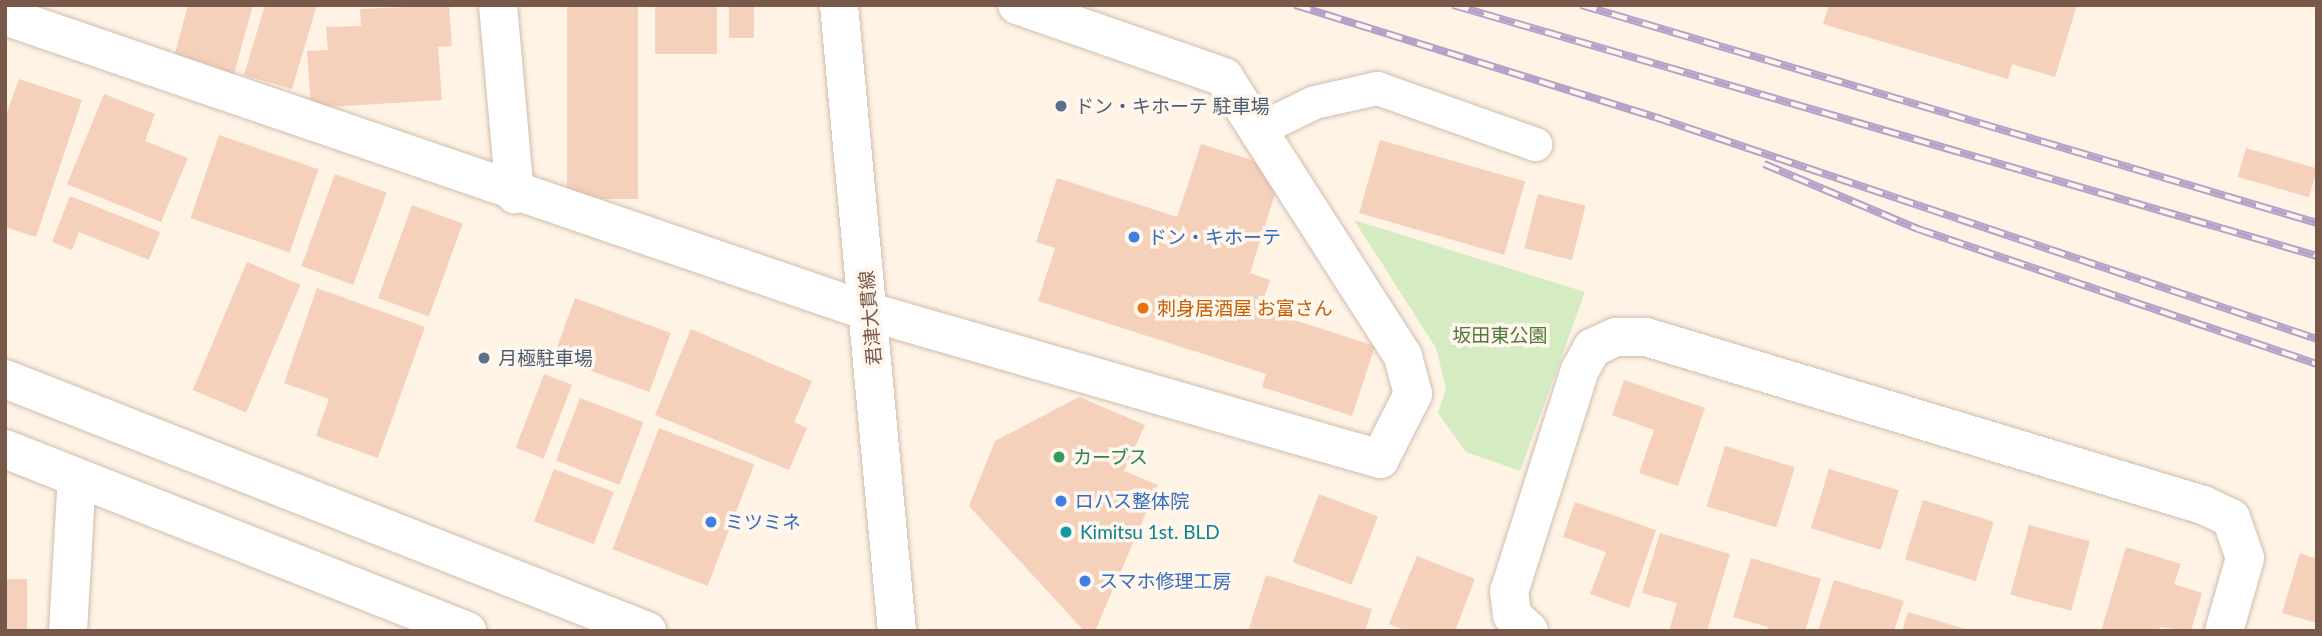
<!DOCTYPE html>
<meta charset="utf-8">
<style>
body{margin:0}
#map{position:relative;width:2322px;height:636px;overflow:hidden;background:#fef3e5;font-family:Lato,"Noto Sans JP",sans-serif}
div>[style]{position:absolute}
.green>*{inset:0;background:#d5ecc2}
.building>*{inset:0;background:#f5d0bb;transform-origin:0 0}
.roads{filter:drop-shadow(0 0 2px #d2bcad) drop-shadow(0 0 2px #d2bcad)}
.service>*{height:33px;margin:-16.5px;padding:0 16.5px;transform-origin:16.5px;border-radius:16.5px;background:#fff}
.minor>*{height:38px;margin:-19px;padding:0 19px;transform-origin:19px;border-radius:19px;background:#fff}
.tertiary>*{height:38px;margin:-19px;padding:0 19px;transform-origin:19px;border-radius:19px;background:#fff}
.secondary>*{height:38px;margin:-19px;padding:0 19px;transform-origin:19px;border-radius:19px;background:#fff}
.rail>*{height:8px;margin-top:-4px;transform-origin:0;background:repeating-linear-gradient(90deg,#fff7ed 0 16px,#b5a2c8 0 32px);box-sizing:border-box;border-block:2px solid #b5a2c8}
.dots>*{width:19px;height:19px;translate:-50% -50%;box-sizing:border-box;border:4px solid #fff7ed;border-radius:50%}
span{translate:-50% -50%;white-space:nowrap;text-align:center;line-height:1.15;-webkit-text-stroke:7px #fff7ed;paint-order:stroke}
.service-label{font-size:19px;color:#4e5e75}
.left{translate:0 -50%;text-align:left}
.shop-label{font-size:19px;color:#366cbe}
.food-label{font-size:19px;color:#c56008}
.street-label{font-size:19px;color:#785848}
.park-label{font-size:19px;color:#51793d}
.leisure-label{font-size:19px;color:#27864d}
.culture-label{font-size:19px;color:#0d838f}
.frame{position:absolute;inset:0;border:7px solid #785848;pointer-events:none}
</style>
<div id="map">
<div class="green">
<i style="clip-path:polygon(1354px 220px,1585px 292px,1520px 471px,1466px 452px,1438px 413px,1446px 388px,1436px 348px)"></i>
</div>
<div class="building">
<i style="clip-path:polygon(188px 5px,253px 5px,234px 74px,174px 57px)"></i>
<i style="clip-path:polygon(265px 5px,317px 5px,292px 89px,244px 75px)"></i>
<i style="clip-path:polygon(449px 5px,452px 46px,438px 47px,442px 100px,311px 108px,307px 51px,328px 50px,326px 27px,361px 26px,360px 9px)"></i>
<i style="left:567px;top:5px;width:71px;height:194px"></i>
<i style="left:655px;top:5px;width:62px;height:49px"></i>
<i style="left:729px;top:5px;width:25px;height:33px"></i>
<i style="clip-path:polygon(1829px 5px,2077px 5px,2055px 77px,2012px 64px,2008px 79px,1823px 24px)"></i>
<i style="clip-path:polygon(19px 79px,82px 100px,36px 237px,5px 227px,5px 118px)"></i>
<i style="clip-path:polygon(104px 94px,155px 114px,145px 141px,188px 158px,161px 222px,67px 184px)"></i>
<i style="left:219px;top:135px;width:105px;height:88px;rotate:19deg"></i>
<i style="left:1380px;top:140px;width:151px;height:76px;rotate:16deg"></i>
<i style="clip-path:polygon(1201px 144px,1271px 166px,1278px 185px,1250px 273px,1270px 280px,1260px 309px,1375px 346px,1352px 416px,1262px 387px,1266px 374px,1038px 301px,1055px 248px,1036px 242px,1057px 178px,1177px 217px)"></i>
<i style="left:2246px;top:148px;width:74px;height:30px;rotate:16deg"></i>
<i style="left:335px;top:174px;width:55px;height:98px;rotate:20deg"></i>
<i style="left:1538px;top:194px;width:49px;height:56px;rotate:14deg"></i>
<i style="clip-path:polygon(70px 196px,160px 232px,149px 260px,79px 232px,72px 250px,52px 242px)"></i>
<i style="left:412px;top:205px;width:54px;height:99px;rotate:20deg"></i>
<i style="left:247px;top:262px;width:58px;height:139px;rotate:23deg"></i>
<i style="clip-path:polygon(317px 288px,425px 327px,378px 458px,316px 436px,329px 399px,284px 383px)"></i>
<i style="left:575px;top:298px;width:102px;height:63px;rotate:20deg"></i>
<i style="clip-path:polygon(691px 329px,812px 381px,794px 422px,807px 428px,789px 470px,655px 415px)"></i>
<i style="left:544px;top:374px;width:30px;height:79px;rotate:21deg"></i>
<i style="clip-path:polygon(1624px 380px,1705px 408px,1678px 486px,1639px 473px,1654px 430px,1612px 415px)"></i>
<i style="clip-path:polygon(1079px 397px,1145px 425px,1124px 471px,1158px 485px,1095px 631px,1084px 631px,969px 506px,995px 441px)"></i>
<i style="left:580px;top:398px;width:68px;height:67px;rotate:21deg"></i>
<i style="left:659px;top:428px;width:102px;height:130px;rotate:21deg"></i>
<i style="left:1725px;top:446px;width:73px;height:63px;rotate:17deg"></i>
<i style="left:554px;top:469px;width:64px;height:56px;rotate:21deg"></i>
<i style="left:1829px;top:469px;width:73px;height:62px;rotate:17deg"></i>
<i style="left:1319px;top:494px;width:63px;height:73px;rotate:21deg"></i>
<i style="left:1923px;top:500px;width:74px;height:62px;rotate:17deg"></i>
<i style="clip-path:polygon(1575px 502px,1656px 530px,1629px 608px,1590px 594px,1606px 552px,1563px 537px)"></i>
<i style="left:2029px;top:525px;width:63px;height:72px;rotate:15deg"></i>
<i style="clip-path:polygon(1660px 533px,1730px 554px,1707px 631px,1669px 631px,1677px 603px,1642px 593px)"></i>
<i style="clip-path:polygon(2126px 547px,2181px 564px,2174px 584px,2202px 593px,2191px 631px,2160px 627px,2159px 631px,2101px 631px)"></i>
<i style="clip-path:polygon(2300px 553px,2317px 559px,2317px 623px,2282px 613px)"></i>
<i style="clip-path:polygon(1417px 556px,1475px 579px,1455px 631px,1407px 631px,1389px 624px)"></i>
<i style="clip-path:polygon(1751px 558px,1821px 579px,1805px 631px,1766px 631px,1768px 627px,1733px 617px)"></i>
<i style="clip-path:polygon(1266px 575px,1372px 609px,1365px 631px,1248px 631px)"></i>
<i style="left:5px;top:579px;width:22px;height:52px"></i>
<i style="clip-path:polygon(1834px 580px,1904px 601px,1894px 631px,1818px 631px)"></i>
<i style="clip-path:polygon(1908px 612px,1969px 630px,1969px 631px,1902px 631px)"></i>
</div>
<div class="roads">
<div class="service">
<i style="left:1259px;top:129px;width:61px;rotate:-26.1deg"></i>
<i style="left:1314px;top:102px;width:65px;rotate:-12.5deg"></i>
<i style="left:1377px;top:88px;width:168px;rotate:19.5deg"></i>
</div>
<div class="minor">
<i style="left:498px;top:5px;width:190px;rotate:84.9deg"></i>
<i style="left:5px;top:16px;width:914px;rotate:18.89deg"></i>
<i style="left:870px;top:312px;width:531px;rotate:16.08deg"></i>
<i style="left:1380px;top:459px;width:73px;rotate:-63.1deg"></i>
<i style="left:1413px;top:394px;width:39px;rotate:-105deg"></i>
<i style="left:1403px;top:356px;width:331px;rotate:-122.7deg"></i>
<i style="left:1224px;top:77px;width:219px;rotate:-160.8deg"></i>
<i style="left:68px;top:631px;width:154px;rotate:-86.7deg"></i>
<i style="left:1529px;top:631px;width:23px;rotate:-137deg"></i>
<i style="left:1512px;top:615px;width:23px;rotate:-97deg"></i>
<i style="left:1509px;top:592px;width:233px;rotate:-72.3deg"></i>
<i style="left:1580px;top:370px;width:25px;rotate:-61deg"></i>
<i style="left:1592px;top:348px;width:26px;rotate:-25deg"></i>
<i style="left:1616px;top:337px;width:30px"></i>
<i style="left:1646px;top:337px;width:582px;rotate:16.78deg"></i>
<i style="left:2203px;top:505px;width:31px;rotate:25deg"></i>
<i style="left:2231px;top:518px;width:42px;rotate:70.7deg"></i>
<i style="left:2245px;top:558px;width:76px;rotate:106deg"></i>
</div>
<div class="tertiary">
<i style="left:5px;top:379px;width:690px;rotate:21.43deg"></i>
<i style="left:5px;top:449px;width:497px;rotate:21.5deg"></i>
</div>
<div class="secondary">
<i style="left:839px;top:5px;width:629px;rotate:84.71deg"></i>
</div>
</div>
<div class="rail">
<i style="left:1295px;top:5px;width:377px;rotate:17.3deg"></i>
<i style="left:1655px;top:117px;width:698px;rotate:18.54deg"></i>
<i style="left:1453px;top:5px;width:900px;rotate:16.2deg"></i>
<i style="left:1581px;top:5px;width:768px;rotate:16.5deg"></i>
<i style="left:1764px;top:164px;width:167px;rotate:22.9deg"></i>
<i style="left:1918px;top:229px;width:421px;rotate:18.7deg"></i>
</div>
<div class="dots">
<i style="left:1061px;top:106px;background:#5c6f8a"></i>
<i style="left:1134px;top:237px;background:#3f7fe0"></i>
<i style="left:1143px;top:308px;background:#e8710a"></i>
<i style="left:484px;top:358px;background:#5c6f8a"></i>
<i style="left:1059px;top:457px;background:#2e9e5b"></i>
<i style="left:1061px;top:501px;background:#3f7fe0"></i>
<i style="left:711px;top:522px;background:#3f7fe0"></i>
<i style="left:1066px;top:532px;background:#0f9aa8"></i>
<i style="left:1085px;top:581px;background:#3f7fe0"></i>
</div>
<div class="service-label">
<span class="left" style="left:1075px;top:106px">ドン・キホーテ 駐車場</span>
<span class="left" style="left:498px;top:358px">月極駐車場</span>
</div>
<div class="shop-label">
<span class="left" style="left:1148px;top:237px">ドン・キホーテ</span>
<span class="left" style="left:1075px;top:501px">ロハス整体院</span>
<span class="left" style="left:725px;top:522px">ミツミネ</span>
<span class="left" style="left:1099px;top:581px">スマホ修理工房</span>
</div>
<div class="food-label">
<span class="left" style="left:1157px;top:308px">刺身居酒屋 お富さん</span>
</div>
<div class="street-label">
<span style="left:870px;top:318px;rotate:-95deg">君津大貫線</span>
</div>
<div class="park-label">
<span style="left:1500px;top:335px">坂田東公園</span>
</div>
<div class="leisure-label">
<span class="left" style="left:1073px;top:457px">カーブス</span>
</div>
<div class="culture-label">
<span class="left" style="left:1080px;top:532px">Kimitsu 1st. BLD</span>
</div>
<div class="frame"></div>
</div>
